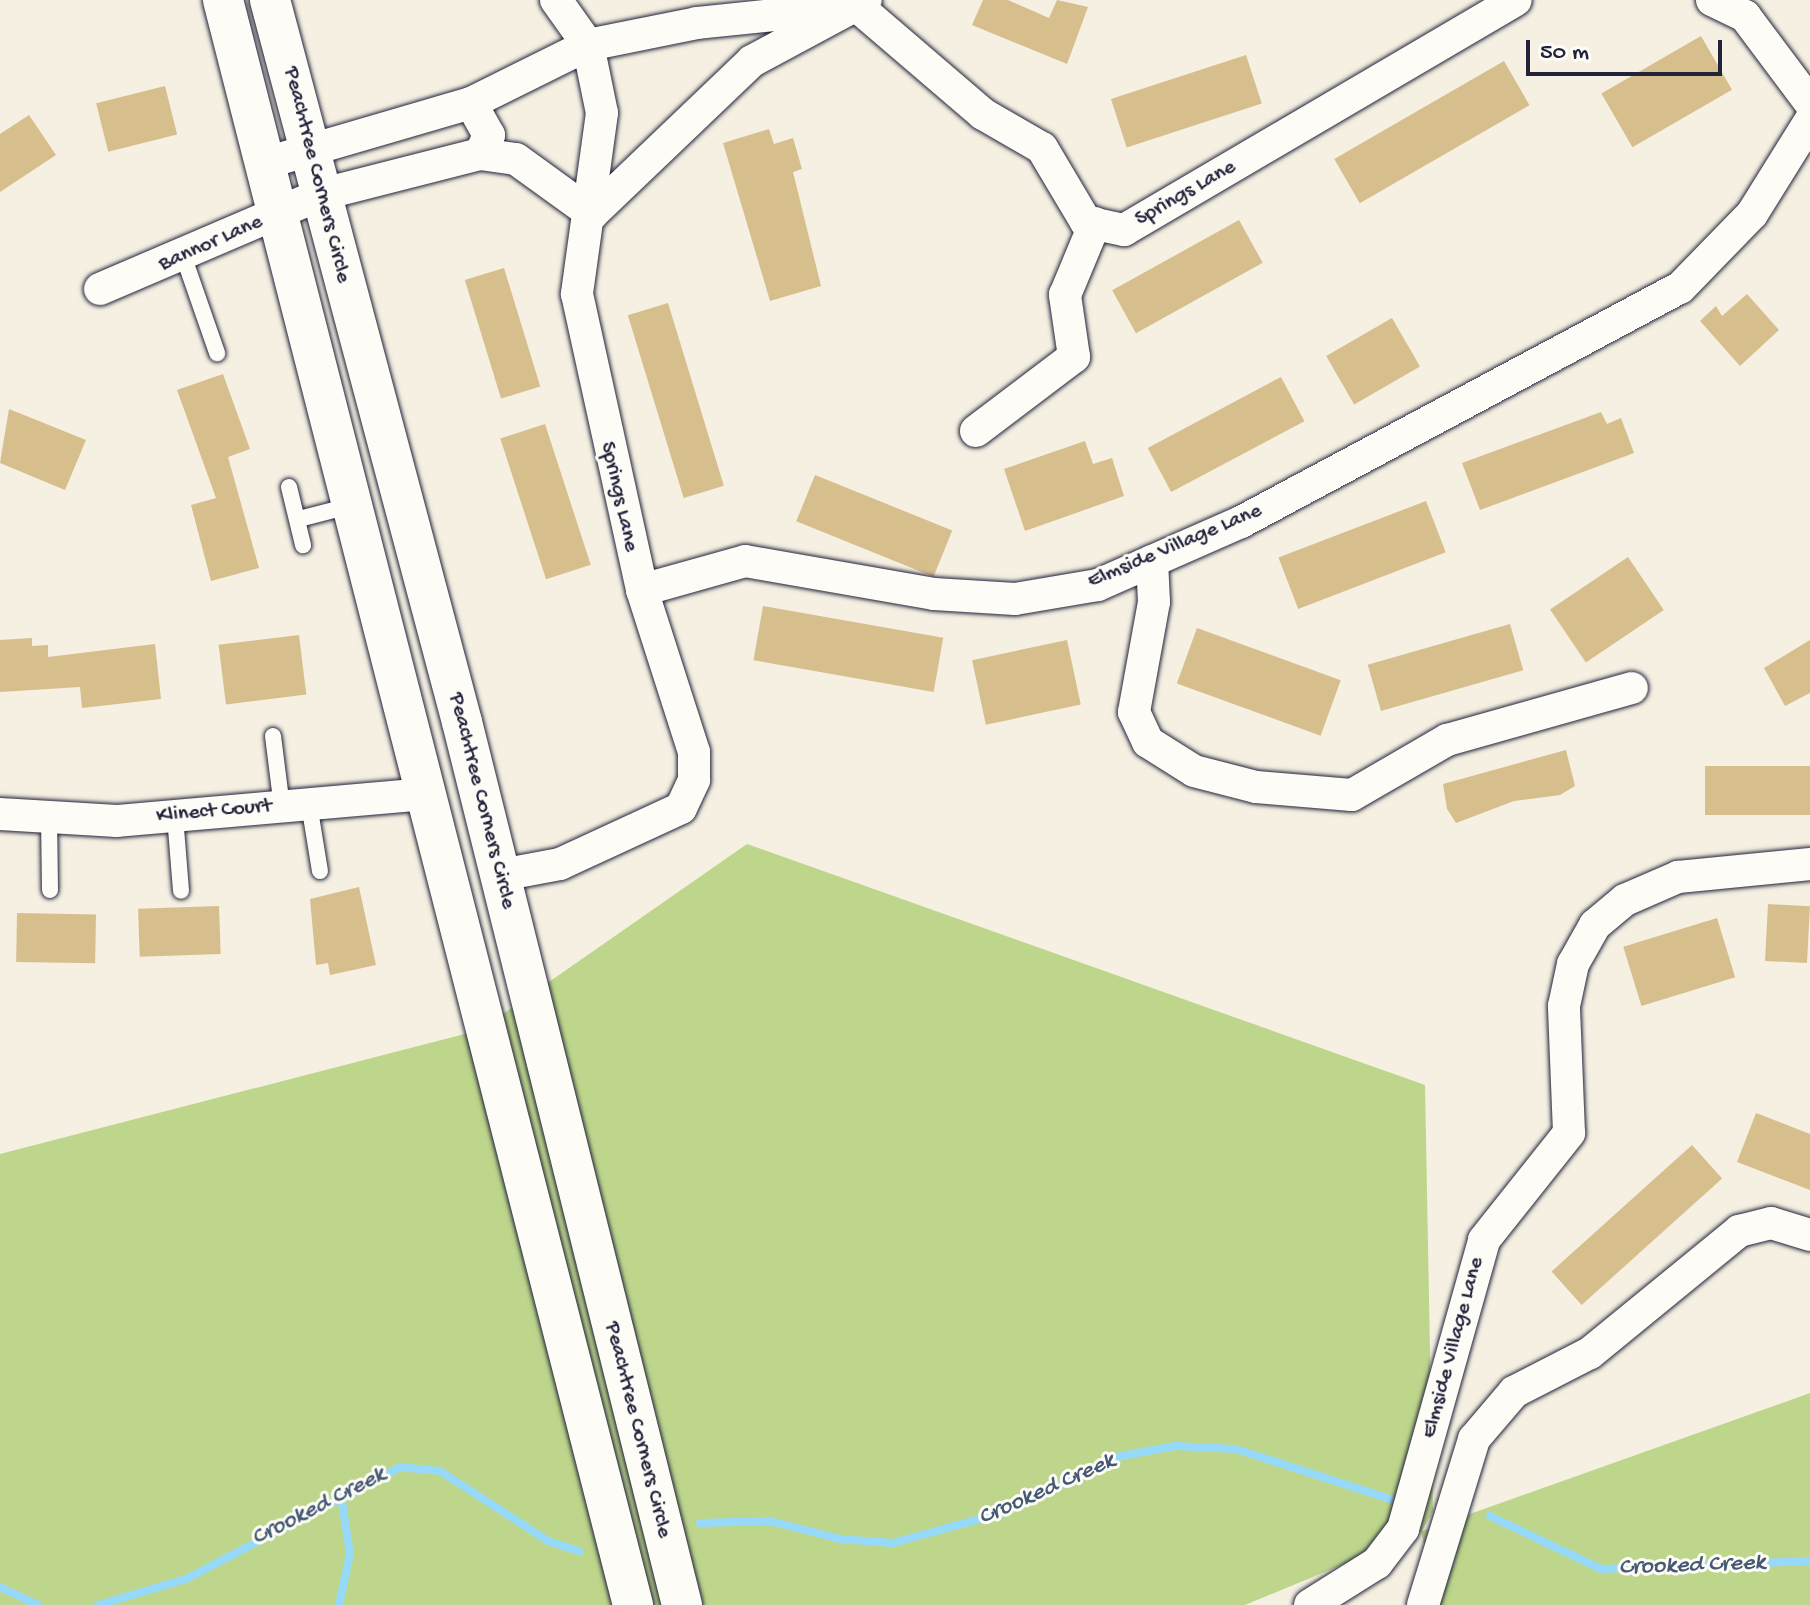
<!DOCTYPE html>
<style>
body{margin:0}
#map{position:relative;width:1810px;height:1605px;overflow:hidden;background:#f5f0e2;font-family:"Gochi Hand",sans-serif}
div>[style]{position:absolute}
.green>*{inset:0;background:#bdd68c}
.stream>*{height:8px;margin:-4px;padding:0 4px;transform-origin:4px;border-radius:4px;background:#97d9f9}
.building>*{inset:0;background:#d7be8d;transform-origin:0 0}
.roads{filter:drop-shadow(0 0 2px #22223b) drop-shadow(0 0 2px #22223b)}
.service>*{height:16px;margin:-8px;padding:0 8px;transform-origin:8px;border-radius:8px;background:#fdfcf7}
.minor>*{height:32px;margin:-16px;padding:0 16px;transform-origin:16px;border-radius:16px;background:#fdfcf7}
.tertiary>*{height:40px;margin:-20px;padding:0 20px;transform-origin:20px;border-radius:20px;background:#fdfcf7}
span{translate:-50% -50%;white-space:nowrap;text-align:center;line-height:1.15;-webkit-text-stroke:6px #fdfcf7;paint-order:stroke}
.street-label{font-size:22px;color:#22223b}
.water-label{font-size:24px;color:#455974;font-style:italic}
.scale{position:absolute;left:1526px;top:40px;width:196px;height:36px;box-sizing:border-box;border:4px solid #22223b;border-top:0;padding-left:10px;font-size:24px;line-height:28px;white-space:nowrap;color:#22223b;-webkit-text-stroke:6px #fdfcf7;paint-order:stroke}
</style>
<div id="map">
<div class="green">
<i style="clip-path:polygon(747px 844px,1425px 1085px,1433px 1511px,1422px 1531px,1810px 1393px,1810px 1605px,1439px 1605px,1421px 1532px,1245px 1605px,0 1605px,0 1154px,480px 1030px)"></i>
</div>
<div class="stream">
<i style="left:1490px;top:1516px;width:123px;rotate:25.5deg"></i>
<i style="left:1601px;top:1569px;width:209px;rotate:-2.2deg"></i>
<i style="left:700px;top:1523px;width:70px;rotate:-1.6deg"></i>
<i style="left:770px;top:1521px;width:72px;rotate:14.4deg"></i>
<i style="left:840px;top:1539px;width:53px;rotate:4.3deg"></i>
<i style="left:893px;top:1543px;width:116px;rotate:-15.5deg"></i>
<i style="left:1005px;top:1512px;width:129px;rotate:-25.8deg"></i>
<i style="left:1121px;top:1456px;width:55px;rotate:-10.5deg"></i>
<i style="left:1175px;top:1446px;width:61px;rotate:2.8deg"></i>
<i style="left:1236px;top:1449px;width:162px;rotate:18deg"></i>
<i style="left:0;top:1587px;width:42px;rotate:25.3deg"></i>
<i style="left:98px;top:1605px;width:92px;rotate:-16.5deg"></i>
<i style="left:186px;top:1579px;width:242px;rotate:-27.6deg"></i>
<i style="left:400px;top:1467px;width:40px;rotate:5.7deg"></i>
<i style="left:440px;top:1471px;width:129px;rotate:32.9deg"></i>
<i style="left:548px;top:1541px;width:33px;rotate:18deg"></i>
<i style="left:339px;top:1605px;width:52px;rotate:-77.8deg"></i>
<i style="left:350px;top:1554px;width:60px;rotate:-98.7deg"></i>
</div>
<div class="building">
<i style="clip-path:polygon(983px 0,1008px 0,1049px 18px,1057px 0,1088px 7px,1067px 64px,972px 25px)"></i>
<i style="left:1701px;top:36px;width:62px;height:115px;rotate:60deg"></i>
<i style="left:1246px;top:55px;width:51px;height:142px;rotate:72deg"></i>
<i style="left:1504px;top:61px;width:51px;height:196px;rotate:60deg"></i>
<i style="left:165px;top:86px;width:50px;height:71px;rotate:76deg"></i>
<i style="clip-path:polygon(29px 115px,56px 155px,0 192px,0 134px)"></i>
<i style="clip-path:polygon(769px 129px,774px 144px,793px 138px,802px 169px,793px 172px,821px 286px,770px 301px,723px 143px)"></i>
<i style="left:1239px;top:220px;width:49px;height:145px;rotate:61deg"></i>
<i style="left:504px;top:268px;width:124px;height:41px;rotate:73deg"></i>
<i style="clip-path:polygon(1747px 294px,1779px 330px,1740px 366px,1700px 321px,1716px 306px,1722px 316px)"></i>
<i style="left:668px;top:303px;width:191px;height:42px;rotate:73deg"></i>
<i style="left:1392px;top:318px;width:56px;height:76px;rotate:60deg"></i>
<i style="clip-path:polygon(223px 374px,250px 449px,228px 457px,259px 568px,211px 581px,191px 505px,216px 498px,177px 390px)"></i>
<i style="left:1281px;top:377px;width:50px;height:151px;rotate:62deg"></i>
<i style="clip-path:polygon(9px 409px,86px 440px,65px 490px,0 463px)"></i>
<i style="clip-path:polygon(1601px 412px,1607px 424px,1621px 418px,1634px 453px,1480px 510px,1462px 463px)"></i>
<i style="left:545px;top:424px;width:148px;height:47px;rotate:72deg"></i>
<i style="clip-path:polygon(1085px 441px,1093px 464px,1112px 458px,1124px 496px,1025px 531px,1004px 469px)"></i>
<i style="left:815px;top:475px;width:148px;height:50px;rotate:22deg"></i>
<i style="left:1426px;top:501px;width:55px;height:158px;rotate:69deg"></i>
<i style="left:1628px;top:557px;width:64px;height:94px;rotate:56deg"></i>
<i style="left:763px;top:606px;width:183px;height:55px;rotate:10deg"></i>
<i style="left:1510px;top:624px;width:48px;height:148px;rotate:74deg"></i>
<i style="left:1197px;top:628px;width:153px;height:59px;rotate:20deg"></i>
<i style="left:299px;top:635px;width:60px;height:81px;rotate:83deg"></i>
<i style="clip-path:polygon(32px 638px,32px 646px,48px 645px,48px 657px,155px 644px,161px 699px,82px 708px,80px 687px,0 692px,0 640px)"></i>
<i style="left:1067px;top:640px;width:66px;height:97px;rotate:78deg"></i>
<i style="clip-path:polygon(1810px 640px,1810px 693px,1785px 706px,1764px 668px)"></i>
<i style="clip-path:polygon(1566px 750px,1575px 786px,1560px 795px,1514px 801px,1456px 823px,1447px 809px,1443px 784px)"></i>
<i style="left:1810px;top:766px;width:49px;height:105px;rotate:90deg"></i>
<i style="clip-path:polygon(359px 887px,376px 965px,330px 975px,328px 963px,316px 965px,310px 899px)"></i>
<i style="left:1768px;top:904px;width:42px;height:57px;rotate:3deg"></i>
<i style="left:219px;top:906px;width:48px;height:81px;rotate:88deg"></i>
<i style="left:17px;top:913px;width:79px;height:49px;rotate:1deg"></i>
<i style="left:1717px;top:918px;width:62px;height:98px;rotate:73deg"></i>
<i style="clip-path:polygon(1756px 1113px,1810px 1134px,1810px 1190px,1737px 1162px)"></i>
<i style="left:1692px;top:1145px;width:45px;height:189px;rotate:48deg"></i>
</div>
<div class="roads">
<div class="service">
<i style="left:184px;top:258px;width:101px;rotate:70.8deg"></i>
<i style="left:289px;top:487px;width:60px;rotate:76.4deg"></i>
<i style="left:299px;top:519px;width:56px;rotate:-14.5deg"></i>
<i style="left:273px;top:736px;width:72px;rotate:82.8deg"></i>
<i style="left:309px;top:804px;width:68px;rotate:80.7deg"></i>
<i style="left:175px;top:816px;width:75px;rotate:85.4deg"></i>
<i style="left:49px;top:817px;width:73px;rotate:89.2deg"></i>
</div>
<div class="minor">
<i style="left:556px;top:0;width:55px;rotate:54.6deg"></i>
<i style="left:588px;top:45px;width:69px;rotate:78.4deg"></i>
<i style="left:602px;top:113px;width:183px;rotate:97.9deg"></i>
<i style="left:577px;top:294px;width:303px;rotate:77.6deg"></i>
<i style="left:850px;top:0;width:175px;rotate:40.6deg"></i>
<i style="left:983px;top:114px;width:68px;rotate:30deg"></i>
<i style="left:1042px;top:148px;width:86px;rotate:59.3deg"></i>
<i style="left:1086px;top:222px;width:39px;rotate:12deg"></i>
<i style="left:1124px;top:230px;width:454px;rotate:-30.4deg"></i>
<i style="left:1712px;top:0;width:37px;rotate:26deg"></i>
<i style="left:1745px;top:16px;width:109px;rotate:53.2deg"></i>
<i style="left:471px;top:103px;width:37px;rotate:61deg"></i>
<i style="left:489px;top:135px;width:21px;rotate:115deg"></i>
<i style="left:269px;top:162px;width:210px;rotate:-16.3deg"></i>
<i style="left:471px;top:103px;width:131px;rotate:-26.4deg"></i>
<i style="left:588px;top:45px;width:111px;rotate:-11.4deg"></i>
<i style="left:697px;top:23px;width:147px;rotate:-5.9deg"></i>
<i style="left:100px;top:289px;width:238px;rotate:-23.2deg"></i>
<i style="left:319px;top:195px;width:166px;rotate:-14.3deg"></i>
<i style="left:480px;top:154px;width:36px;rotate:8deg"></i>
<i style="left:516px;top:159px;width:94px;rotate:35.9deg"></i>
<i style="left:592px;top:214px;width:221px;rotate:-43.7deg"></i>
<i style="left:752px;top:61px;width:129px;rotate:-28.2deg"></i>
<i style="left:976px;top:431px;width:123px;rotate:-37.1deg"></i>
<i style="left:1074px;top:357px;width:63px;rotate:-98.3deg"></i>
<i style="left:1065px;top:295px;width:78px;rotate:-67.4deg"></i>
<i style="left:1152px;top:561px;width:41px;rotate:87.2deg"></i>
<i style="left:1154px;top:602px;width:112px;rotate:100.3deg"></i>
<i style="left:1134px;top:712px;width:33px;rotate:65deg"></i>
<i style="left:1148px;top:742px;width:54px;rotate:32.2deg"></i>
<i style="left:1194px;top:771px;width:64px;rotate:14.5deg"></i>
<i style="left:1256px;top:787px;width:96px;rotate:4.8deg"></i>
<i style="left:1352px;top:795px;width:110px;rotate:-30.1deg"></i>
<i style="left:1447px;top:740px;width:192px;rotate:-15.7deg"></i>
<i style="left:0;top:814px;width:117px;rotate:3.4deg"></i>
<i style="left:117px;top:821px;width:311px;rotate:-5deg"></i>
<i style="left:501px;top:875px;width:60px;rotate:-10.6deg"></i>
<i style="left:560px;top:864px;width:133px;rotate:-24.8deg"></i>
<i style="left:681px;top:808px;width:31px;rotate:-65deg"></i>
<i style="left:694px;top:780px;width:28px;rotate:-90deg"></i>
<i style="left:694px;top:752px;width:170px;rotate:-107.8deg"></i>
<i style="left:642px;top:590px;width:107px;rotate:-15.7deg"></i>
<i style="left:745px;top:561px;width:192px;rotate:9.9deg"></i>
<i style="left:934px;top:594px;width:81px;rotate:3.5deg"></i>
<i style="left:1015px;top:599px;width:84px;rotate:-9.6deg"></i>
<i style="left:1098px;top:585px;width:156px;rotate:-23.8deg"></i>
<i style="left:1241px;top:522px;width:497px;rotate:-28.1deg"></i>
<i style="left:1680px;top:288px;width:103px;rotate:-45.8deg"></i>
<i style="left:1752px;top:214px;width:110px;rotate:-58.1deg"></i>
<i style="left:1310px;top:1605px;width:79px;rotate:-32.1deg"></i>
<i style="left:1377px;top:1563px;width:43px;rotate:-52.6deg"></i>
<i style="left:1403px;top:1529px;width:300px;rotate:-74.3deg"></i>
<i style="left:1484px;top:1240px;width:137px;rotate:-51.5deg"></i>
<i style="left:1569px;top:1133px;width:127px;rotate:-92.3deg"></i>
<i style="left:1564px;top:1006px;width:43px;rotate:-77.9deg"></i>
<i style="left:1573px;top:964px;width:45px;rotate:-60.6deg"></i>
<i style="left:1595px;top:925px;width:39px;rotate:-40deg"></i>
<i style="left:1625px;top:900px;width:58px;rotate:-23.5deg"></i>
<i style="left:1678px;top:877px;width:133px;rotate:-5.6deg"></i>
<i style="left:1423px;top:1605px;width:174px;rotate:-72.9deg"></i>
<i style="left:1474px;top:1439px;width:62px;rotate:-49.6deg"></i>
<i style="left:1514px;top:1392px;width:85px;rotate:-27.2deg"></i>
<i style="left:1590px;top:1353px;width:193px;rotate:-39.3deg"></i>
<i style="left:1739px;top:1231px;width:33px;rotate:-14deg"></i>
<i style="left:1771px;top:1223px;width:41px;rotate:17.1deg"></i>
</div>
<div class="tertiary">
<i style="left:223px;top:0;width:1657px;rotate:75.67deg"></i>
<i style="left:270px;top:0;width:747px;rotate:75.11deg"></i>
<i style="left:462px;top:722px;width:910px;rotate:76.01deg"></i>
</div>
</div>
<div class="street-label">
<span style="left:316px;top:175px;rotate:76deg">Peachtree Corners Circle</span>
<span style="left:1186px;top:194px;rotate:-30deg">Springs Lane</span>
<span style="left:211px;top:244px;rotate:-24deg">Bannor Lane</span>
<span style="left:618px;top:497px;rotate:77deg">Springs Lane</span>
<span style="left:1175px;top:547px;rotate:-23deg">Elmside Village Lane</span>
<span style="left:481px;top:801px;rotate:76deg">Peachtree Corners Circle</span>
<span style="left:214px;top:812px;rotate:-5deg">Klinect Court</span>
<span style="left:1454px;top:1348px;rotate:-75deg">Elmside Village Lane</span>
<span style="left:637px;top:1430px;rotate:76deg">Peachtree Corners Circle</span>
</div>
<div class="water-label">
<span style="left:1047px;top:1490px;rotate:-24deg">Crooked Creek</span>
<span style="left:319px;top:1507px;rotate:-27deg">Crooked Creek</span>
<span style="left:1692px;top:1566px;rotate:-2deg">Crooked Creek</span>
</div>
<div class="scale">50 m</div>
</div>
